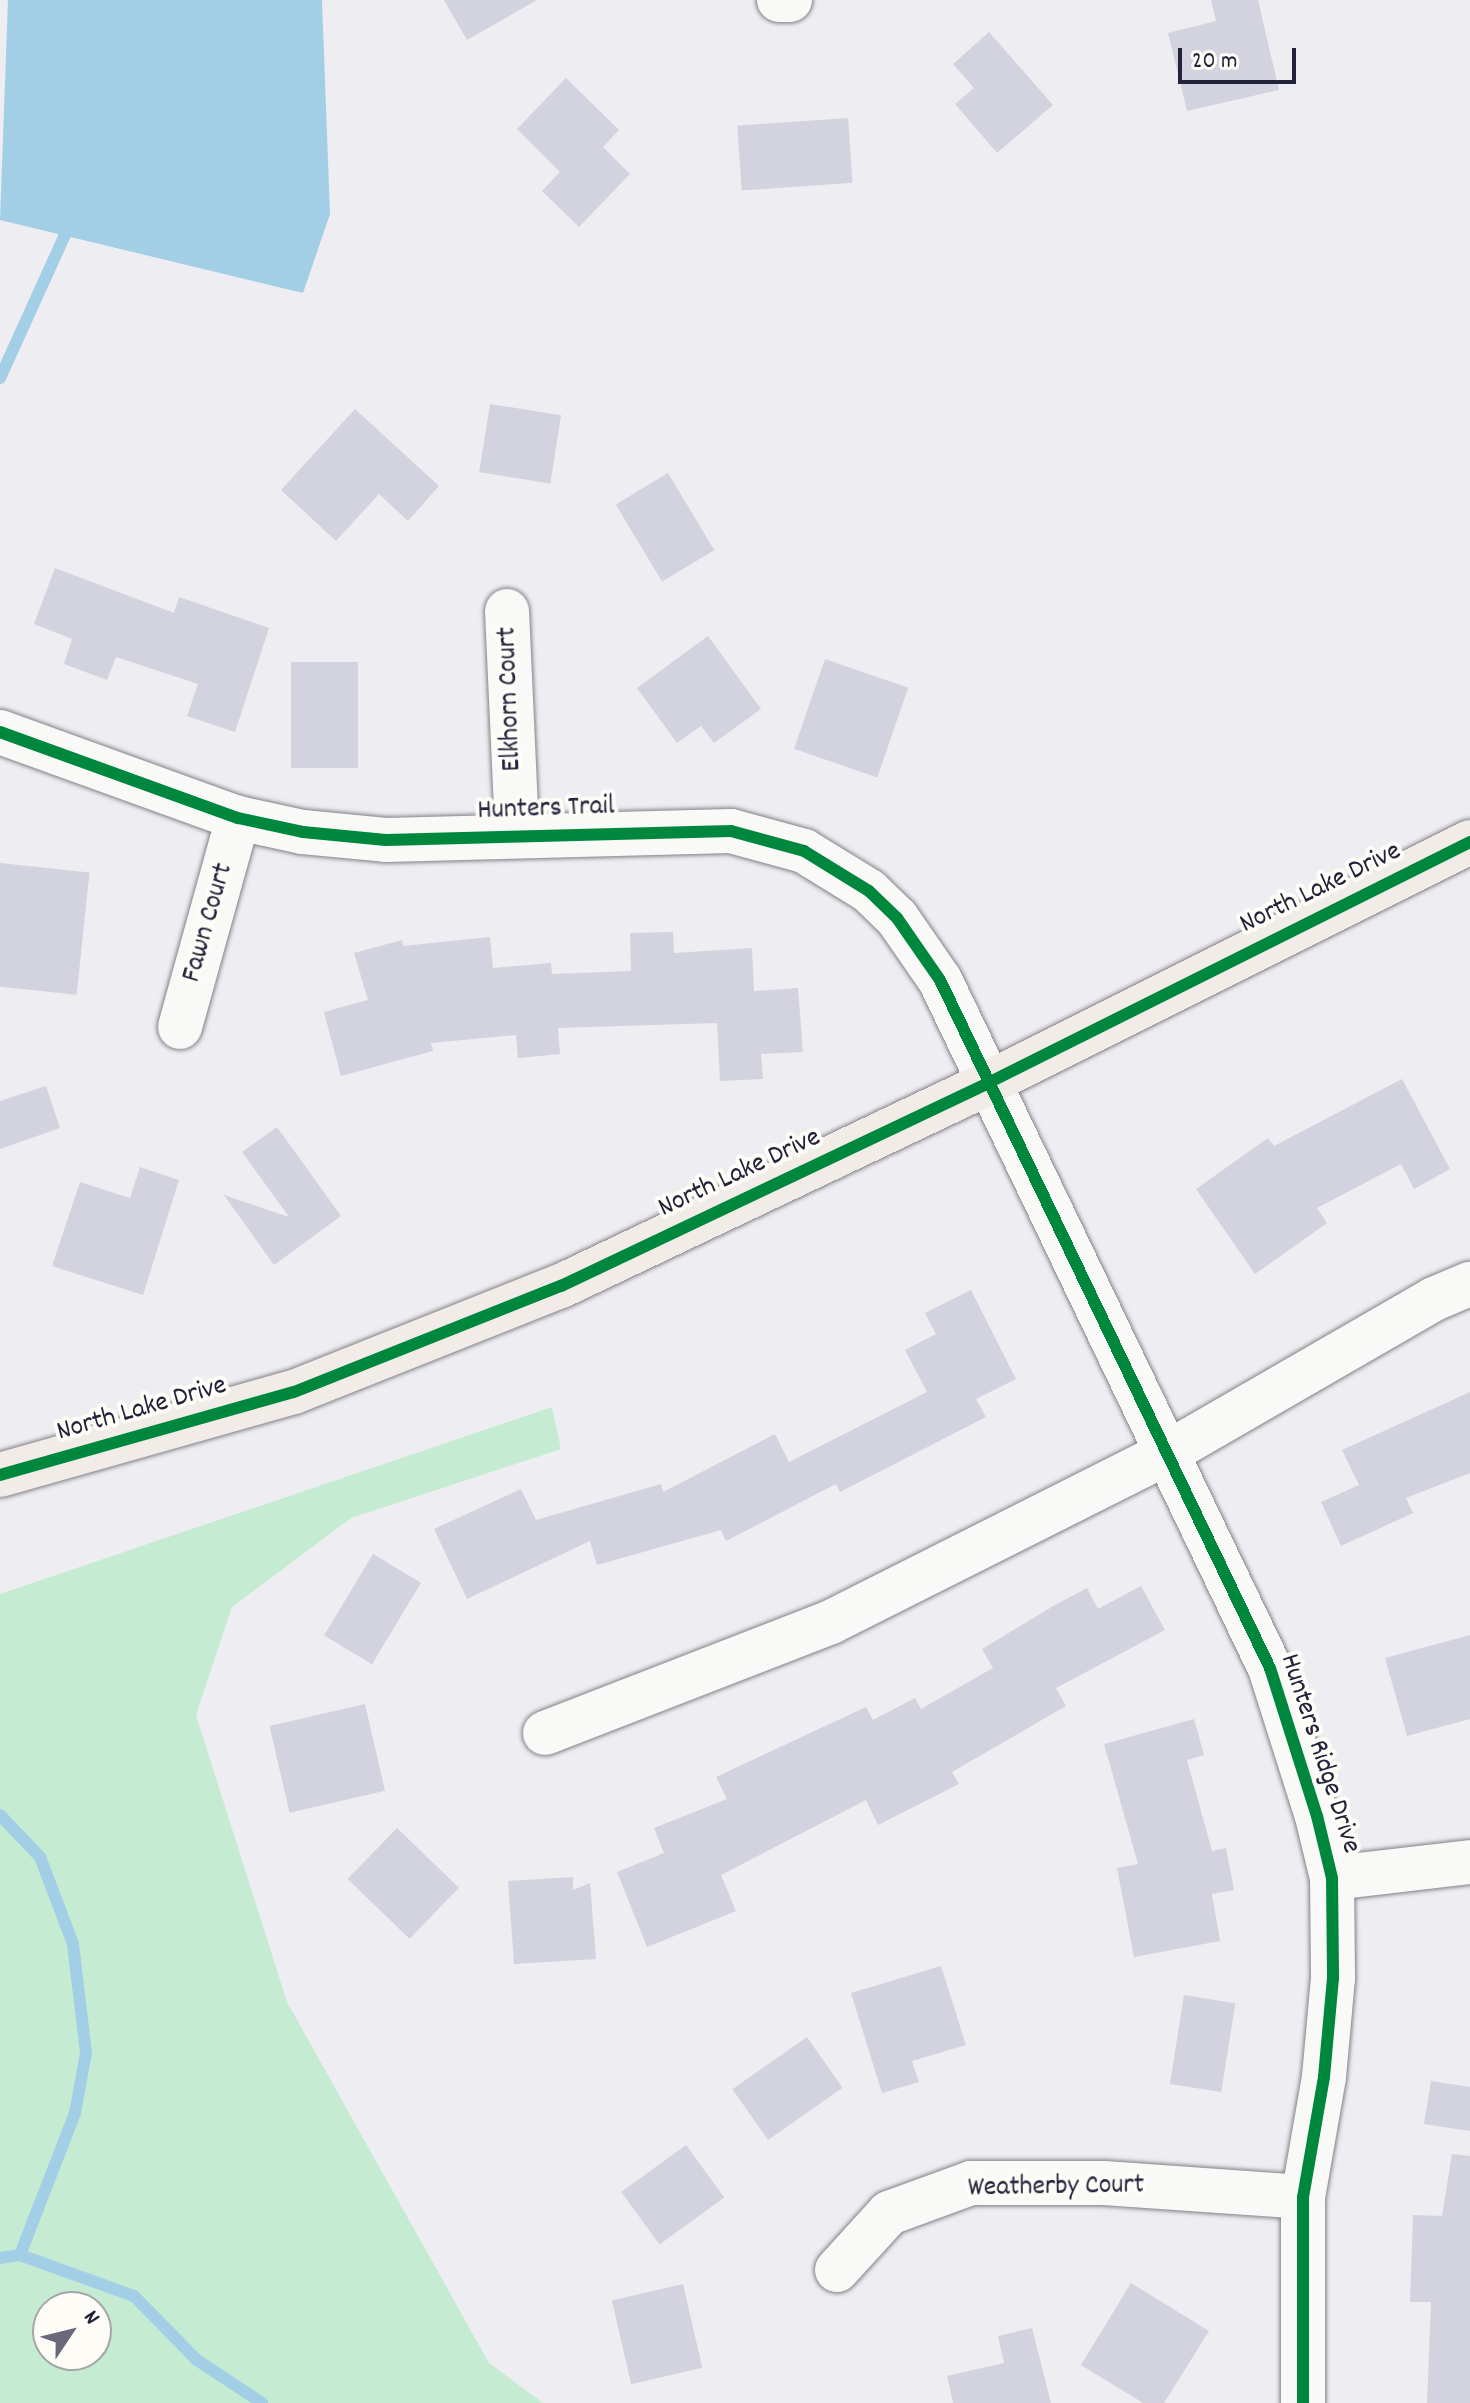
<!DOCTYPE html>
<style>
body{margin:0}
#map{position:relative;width:1470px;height:2403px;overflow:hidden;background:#eeedf1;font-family:Dekko,sans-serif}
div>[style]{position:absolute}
.green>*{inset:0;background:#c5ecd2}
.water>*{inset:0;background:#a2cfe6}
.stream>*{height:12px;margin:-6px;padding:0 6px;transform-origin:6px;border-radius:6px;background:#a2cfe6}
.building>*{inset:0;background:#d2d3de;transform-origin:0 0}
.roads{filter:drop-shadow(0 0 2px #828288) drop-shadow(0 0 2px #828288)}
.minor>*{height:44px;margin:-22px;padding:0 22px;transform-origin:22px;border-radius:22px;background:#f9f9f8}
.major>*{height:44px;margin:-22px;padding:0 22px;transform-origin:22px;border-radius:22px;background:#f1ece7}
.cycleway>*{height:12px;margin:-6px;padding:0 6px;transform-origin:6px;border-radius:6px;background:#00873e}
span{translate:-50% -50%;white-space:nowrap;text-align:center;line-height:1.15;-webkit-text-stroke:8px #fdfcf7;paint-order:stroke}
.street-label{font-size:28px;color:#22223b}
.north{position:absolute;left:32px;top:2291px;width:80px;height:80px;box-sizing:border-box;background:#fdfcf7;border:2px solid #a5a5ac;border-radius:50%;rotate:55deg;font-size:22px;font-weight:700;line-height:32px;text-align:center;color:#22223b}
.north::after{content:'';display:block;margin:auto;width:28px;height:36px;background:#69697b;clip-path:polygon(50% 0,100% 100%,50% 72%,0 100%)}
.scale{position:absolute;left:1178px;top:48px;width:118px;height:36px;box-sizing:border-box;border:4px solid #22223b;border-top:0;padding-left:10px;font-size:24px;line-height:28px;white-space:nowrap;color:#22223b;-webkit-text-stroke:6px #fdfcf7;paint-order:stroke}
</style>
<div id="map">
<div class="green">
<i style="clip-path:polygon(evenodd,552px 1407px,561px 1449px,351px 1518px,232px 1607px,196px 1715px,287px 2002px,489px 2363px,543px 2403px,0 2403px,0 1594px,552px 1407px,48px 2307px,96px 2307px,96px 2355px,48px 2355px,48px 2307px)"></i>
</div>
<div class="water">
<i style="clip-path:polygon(8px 0,322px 0,330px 214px,303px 293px,0 220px)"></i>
</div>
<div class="stream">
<i style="left:0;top:378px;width:157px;rotate:-65.6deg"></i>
<i style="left:0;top:1815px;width:58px;rotate:46.4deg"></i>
<i style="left:40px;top:1857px;width:93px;rotate:69.2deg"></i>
<i style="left:73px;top:1944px;width:110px;rotate:83.2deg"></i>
<i style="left:86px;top:2053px;width:61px;rotate:100.4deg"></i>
<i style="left:75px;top:2113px;width:152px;rotate:111.2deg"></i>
<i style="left:0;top:2258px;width:20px;rotate:-9deg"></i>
<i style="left:20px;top:2255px;width:121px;rotate:19.8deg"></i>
<i style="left:134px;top:2296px;width:90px;rotate:45.5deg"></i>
<i style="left:197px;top:2360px;width:78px;rotate:33.5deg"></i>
</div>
<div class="building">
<i style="clip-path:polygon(444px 0,537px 0,467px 40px)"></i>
<i style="clip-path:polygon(1211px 0,1258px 0,1279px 90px,1187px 111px,1168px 33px,1216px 21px)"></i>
<i style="clip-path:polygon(989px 32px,1053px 105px,997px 153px,955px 104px,974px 88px,953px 64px)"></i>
<i style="clip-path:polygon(566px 78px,619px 130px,603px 147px,630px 174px,579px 227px,542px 191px,560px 172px,517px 129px)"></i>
<i style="left:848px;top:118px;width:65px;height:111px;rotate:86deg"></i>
<i style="left:490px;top:404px;width:72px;height:69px;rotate:9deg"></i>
<i style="clip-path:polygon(355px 409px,439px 486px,408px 521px,379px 494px,336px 541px,281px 490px)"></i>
<i style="left:668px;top:473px;width:90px;height:61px;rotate:59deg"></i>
<i style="clip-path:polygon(55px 568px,174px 613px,179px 597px,269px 628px,235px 732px,187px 716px,198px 684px,116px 657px,107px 680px,64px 664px,72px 639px,34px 624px)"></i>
<i style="clip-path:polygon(708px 636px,761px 709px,714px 743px,701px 726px,677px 743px,637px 688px)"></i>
<i style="left:825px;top:659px;width:88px;height:95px;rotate:19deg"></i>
<i style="left:291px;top:662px;width:67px;height:106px"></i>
<i style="left:0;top:863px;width:90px;height:123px;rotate:6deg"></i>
<i style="clip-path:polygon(673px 932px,674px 953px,752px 948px,754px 991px,798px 988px,803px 1052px,761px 1054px,763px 1079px,720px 1081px,717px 1023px,558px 1028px,560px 1054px,518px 1058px,516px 1035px,431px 1043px,433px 1051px,341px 1076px,324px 1012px,368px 1000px,354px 953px,402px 940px,403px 946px,490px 937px,493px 968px,551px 963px,552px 974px,631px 971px,630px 933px)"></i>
<i style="clip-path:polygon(1402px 1079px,1450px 1169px,1414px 1189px,1401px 1164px,1317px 1208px,1327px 1223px,1255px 1274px,1196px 1189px,1268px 1138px,1274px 1146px)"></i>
<i style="clip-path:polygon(46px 1086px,60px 1128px,0 1149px,0 1101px)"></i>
<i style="clip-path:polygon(277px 1127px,341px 1216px,274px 1265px,224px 1195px,289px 1217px,242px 1152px)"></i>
<i style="clip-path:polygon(140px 1167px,179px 1180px,143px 1295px,52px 1266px,80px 1182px,130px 1198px)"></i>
<i style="clip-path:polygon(971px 1290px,1016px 1379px,976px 1399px,986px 1417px,840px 1492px,836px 1484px,726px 1541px,721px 1530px,597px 1565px,590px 1541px,467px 1599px,434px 1529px,521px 1489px,536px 1520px,661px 1484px,663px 1492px,775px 1434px,789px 1462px,927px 1392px,905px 1350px,936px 1334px,925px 1313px)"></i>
<i style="clip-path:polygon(1470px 1392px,1470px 1473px,1406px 1498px,1413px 1513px,1341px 1546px,1321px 1502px,1359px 1485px,1342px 1450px)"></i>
<i style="left:373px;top:1554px;width:56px;height:95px;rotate:31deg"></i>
<i style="clip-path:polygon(1141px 1586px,1165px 1630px,1056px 1688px,1066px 1706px,952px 1772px,959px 1784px,878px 1825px,866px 1800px,721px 1875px,736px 1911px,647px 1947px,617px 1872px,664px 1853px,654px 1828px,727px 1799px,716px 1777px,866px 1707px,873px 1720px,915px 1698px,921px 1709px,993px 1668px,982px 1649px,1055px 1605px,1087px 1588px,1098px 1609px)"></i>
<i style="clip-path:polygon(1470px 1635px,1470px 1719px,1407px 1736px,1385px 1658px)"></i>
<i style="left:365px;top:1704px;width:89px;height:98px;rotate:77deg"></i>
<i style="clip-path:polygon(1194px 1719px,1204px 1755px,1187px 1760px,1212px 1851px,1226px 1848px,1234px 1890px,1212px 1894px,1220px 1941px,1134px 1957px,1117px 1868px,1138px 1864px,1104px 1744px)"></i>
<i style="left:397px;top:1828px;width:86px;height:71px;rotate:44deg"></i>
<i style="clip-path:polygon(573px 1877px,573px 1890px,590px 1883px,596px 1959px,514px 1964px,508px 1881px)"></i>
<i style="clip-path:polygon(941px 1966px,966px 2045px,912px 2061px,919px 2082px,882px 2093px,851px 1993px)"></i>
<i style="left:1184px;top:1995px;width:52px;height:90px;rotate:9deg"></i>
<i style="left:807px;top:2037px;width:62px;height:91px;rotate:55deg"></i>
<i style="clip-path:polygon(1431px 2081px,1470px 2087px,1470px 2131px,1424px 2124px)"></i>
<i style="left:686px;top:2145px;width:65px;height:80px;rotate:54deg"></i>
<i style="clip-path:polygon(1452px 2154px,1470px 2156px,1470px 2403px,1427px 2403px,1431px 2302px,1410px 2302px,1413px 2215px,1442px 2216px)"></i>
<i style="clip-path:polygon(1131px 2283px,1209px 2331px,1164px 2403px,1143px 2403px,1081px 2365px)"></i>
<i style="left:683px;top:2284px;width:86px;height:73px;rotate:77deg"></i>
<i style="clip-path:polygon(1032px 2328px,1051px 2403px,953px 2403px,947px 2376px,1004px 2363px,998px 2336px)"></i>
</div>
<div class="roads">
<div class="minor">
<i style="left:779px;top:0;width:11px"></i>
<i style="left:507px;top:611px;width:224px;rotate:87.4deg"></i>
<i style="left:0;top:732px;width:253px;rotate:19.9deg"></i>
<i style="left:238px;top:818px;width:66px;rotate:12.2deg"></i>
<i style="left:303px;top:832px;width:83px;rotate:5.5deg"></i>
<i style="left:386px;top:840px;width:345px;rotate:-1.5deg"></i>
<i style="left:731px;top:831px;width:76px;rotate:15.3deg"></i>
<i style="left:804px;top:851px;width:76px;rotate:31.6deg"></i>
<i style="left:869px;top:891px;width:39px;rotate:44deg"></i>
<i style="left:897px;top:918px;width:75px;rotate:55.3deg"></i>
<i style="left:940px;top:980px;width:763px;rotate:64.38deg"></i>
<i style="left:1270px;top:1668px;width:155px;rotate:72.4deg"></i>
<i style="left:1317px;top:1816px;width:64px;rotate:76.4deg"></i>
<i style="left:1332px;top:1878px;width:100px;rotate:89.4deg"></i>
<i style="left:1333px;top:1978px;width:99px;rotate:95.2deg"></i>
<i style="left:1324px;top:2077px;width:122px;rotate:99.9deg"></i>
<i style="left:1303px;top:2197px;width:206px;rotate:90deg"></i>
<i style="left:180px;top:1027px;width:217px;rotate:-74.5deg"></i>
<i style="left:545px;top:1733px;width:307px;rotate:-21.2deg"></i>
<i style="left:831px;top:1622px;width:378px;rotate:-26.7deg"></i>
<i style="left:1169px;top:1452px;width:306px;rotate:-30deg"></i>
<i style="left:1434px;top:1299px;width:39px;rotate:-23deg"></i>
<i style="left:1332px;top:1878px;width:139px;rotate:-6.6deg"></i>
<i style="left:837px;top:2270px;width:77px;rotate:-47.6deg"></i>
<i style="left:889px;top:2213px;width:87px;rotate:-20.1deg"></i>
<i style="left:971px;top:2183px;width:133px"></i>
<i style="left:1104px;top:2183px;width:199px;rotate:4deg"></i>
</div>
<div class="major">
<i style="left:0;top:1475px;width:305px;rotate:-15.8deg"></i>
<i style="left:294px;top:1392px;width:287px;rotate:-21.7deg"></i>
<i style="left:561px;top:1286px;width:471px;rotate:-25.4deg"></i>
<i style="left:986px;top:1084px;width:541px;rotate:-26.57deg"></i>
</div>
</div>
<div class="cycleway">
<i style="left:0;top:732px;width:253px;rotate:19.9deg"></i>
<i style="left:238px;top:818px;width:66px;rotate:12.2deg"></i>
<i style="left:303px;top:832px;width:83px;rotate:5.5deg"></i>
<i style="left:386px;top:840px;width:345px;rotate:-1.5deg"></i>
<i style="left:731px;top:831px;width:76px;rotate:15.3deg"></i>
<i style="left:804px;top:851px;width:76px;rotate:31.6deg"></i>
<i style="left:869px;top:891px;width:39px;rotate:44deg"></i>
<i style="left:897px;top:918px;width:75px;rotate:55.3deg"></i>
<i style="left:940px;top:980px;width:763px;rotate:64.38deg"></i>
<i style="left:1270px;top:1668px;width:155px;rotate:72.4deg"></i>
<i style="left:1317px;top:1816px;width:64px;rotate:76.4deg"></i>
<i style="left:1332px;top:1878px;width:100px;rotate:89.4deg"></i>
<i style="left:1333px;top:1978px;width:99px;rotate:95.2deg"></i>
<i style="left:1324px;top:2077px;width:122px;rotate:99.9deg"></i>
<i style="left:1303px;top:2197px;width:206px;rotate:90deg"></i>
<i style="left:0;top:1475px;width:305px;rotate:-15.8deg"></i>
<i style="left:294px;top:1392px;width:287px;rotate:-21.7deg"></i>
<i style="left:561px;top:1286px;width:471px;rotate:-25.4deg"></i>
<i style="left:986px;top:1084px;width:541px;rotate:-26.57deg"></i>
</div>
<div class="street-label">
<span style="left:511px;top:699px;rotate:-92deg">Elkhorn Court</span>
<span style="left:546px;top:810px;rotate:-2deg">Hunters Trail</span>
<span style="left:1321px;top:889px;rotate:-26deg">North Lake Drive</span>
<span style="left:209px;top:923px;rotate:-74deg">Fawn Court</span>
<span style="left:740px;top:1174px;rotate:-25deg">North Lake Drive</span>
<span style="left:142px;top:1410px;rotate:-16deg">North Lake Drive</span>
<span style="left:1319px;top:1754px;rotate:72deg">Hunters Ridge Drive</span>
<span style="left:1056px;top:2188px;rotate:-1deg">Weatherby Court</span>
</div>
<div class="north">N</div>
<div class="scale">20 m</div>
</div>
